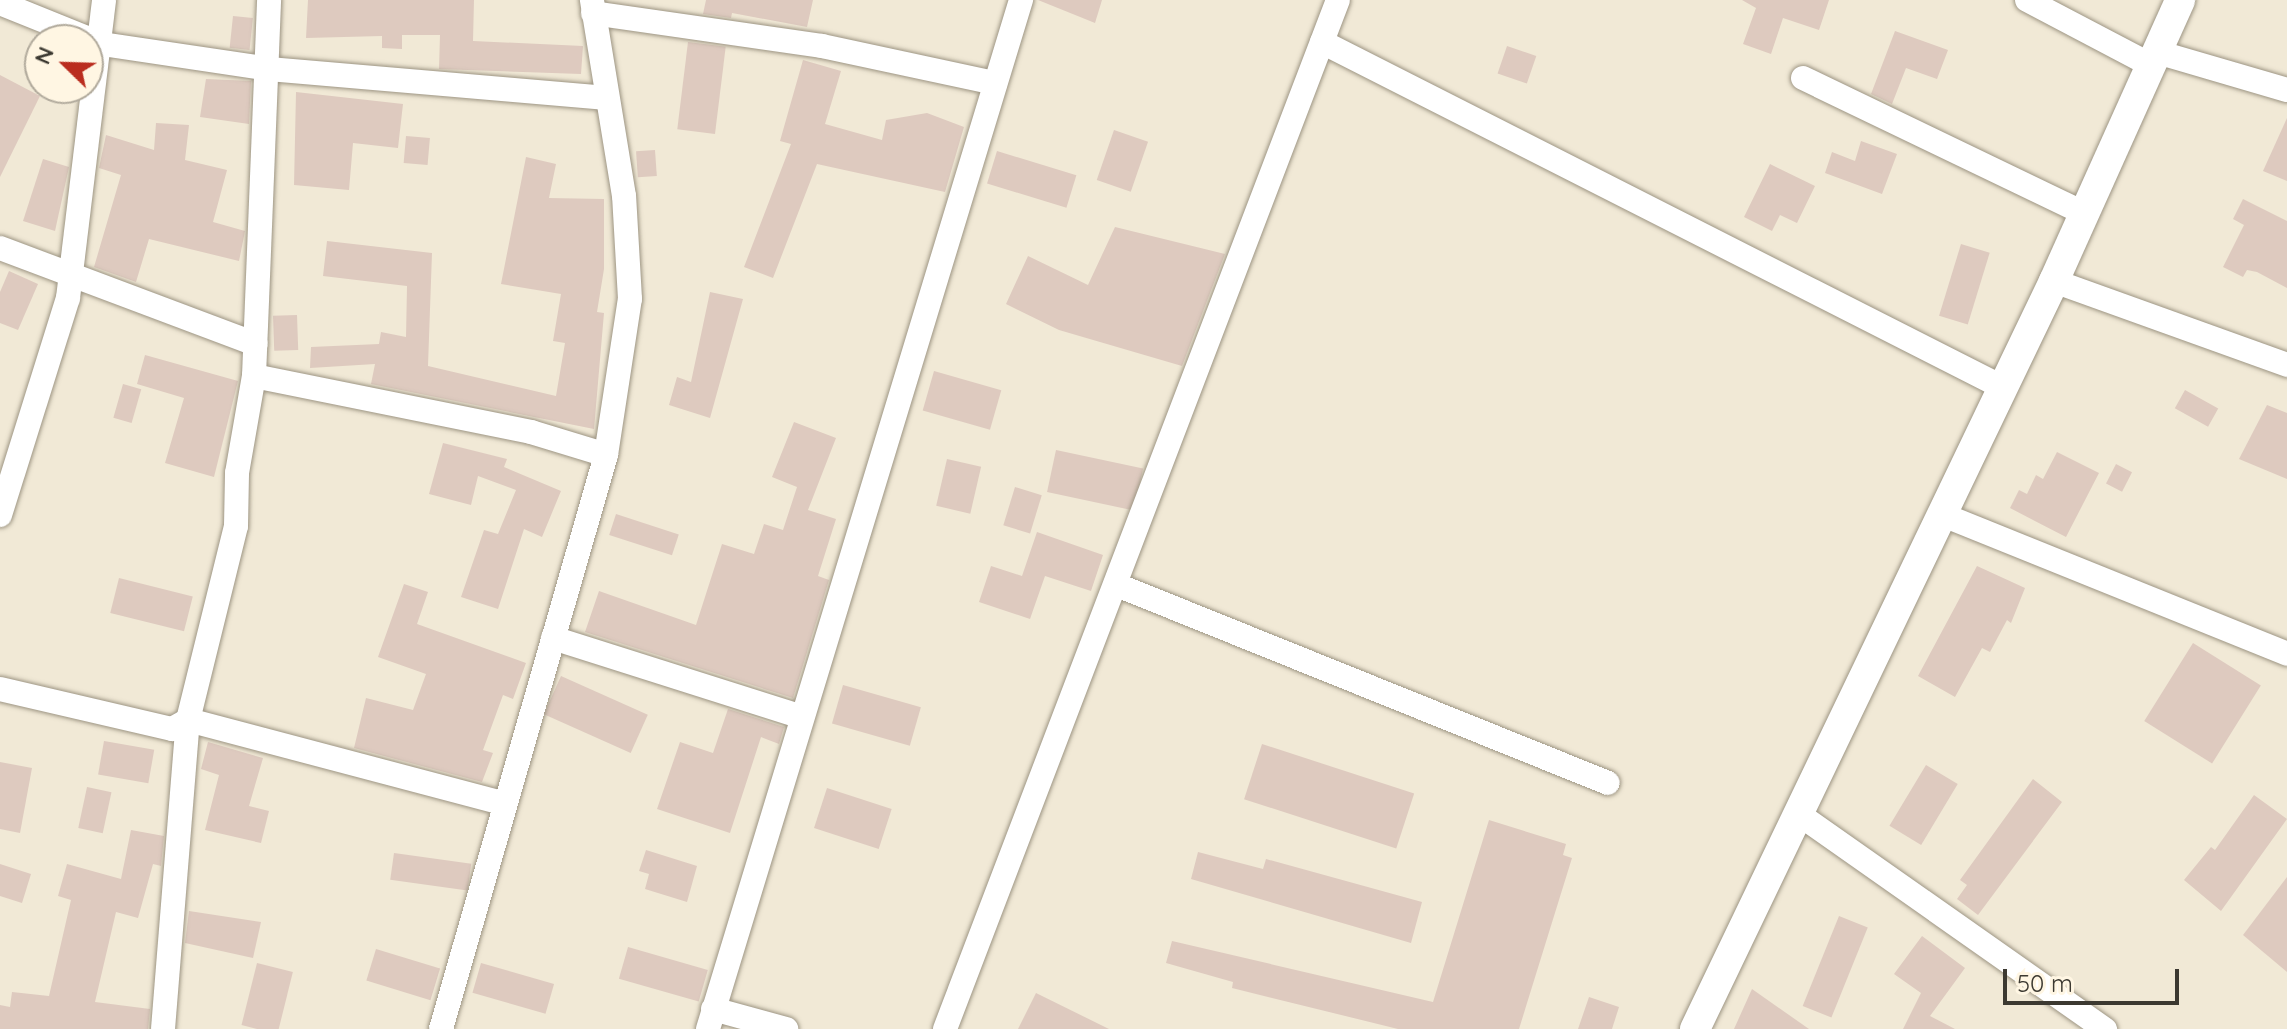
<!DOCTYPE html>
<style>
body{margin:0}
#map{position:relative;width:2287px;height:1029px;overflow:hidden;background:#f1e9d6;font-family:Quicksand,sans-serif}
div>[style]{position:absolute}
.building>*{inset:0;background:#decabf;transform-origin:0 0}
.roads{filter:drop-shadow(0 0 2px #9d9583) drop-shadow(0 0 2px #9d9583)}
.minor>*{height:24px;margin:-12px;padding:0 12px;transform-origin:12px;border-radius:12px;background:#fff}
.tertiary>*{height:30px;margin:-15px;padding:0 15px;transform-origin:15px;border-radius:15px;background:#fff}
span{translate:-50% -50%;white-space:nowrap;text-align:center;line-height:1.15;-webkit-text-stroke:7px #fff6e3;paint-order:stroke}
.north{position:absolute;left:24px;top:24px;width:80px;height:80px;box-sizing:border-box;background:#fff6e3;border:2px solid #b1aa9c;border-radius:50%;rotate:293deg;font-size:22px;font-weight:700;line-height:32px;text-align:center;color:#3c3931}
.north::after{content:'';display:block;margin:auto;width:28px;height:36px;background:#ba2d1f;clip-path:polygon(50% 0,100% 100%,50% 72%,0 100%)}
.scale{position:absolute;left:2003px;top:969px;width:176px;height:36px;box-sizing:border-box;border:4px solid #3c3931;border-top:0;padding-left:10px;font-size:24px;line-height:28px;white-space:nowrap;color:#3c3931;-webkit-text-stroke:6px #fff6e3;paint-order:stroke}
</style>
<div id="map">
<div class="building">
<i style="clip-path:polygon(308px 0,474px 0,473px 41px,583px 46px,581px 74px,439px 69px,440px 35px,402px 35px,402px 49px,382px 48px,382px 36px,306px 38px)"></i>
<i style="clip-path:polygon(706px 0,813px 0,807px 27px,732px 13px,731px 18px,703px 14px)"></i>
<i style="clip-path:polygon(1038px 0,1102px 0,1095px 23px)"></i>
<i style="clip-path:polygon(1742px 0,1829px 0,1819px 30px,1783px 18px,1771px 54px,1743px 44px,1756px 8px)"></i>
<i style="left:233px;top:16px;width:20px;height:32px;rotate:6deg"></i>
<i style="clip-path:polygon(1895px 31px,1948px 50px,1937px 79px,1906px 68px,1892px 104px,1871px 94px)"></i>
<i style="left:688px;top:42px;width:38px;height:88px;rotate:7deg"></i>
<i style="left:1507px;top:46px;width:31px;height:29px;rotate:19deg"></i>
<i style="clip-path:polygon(803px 60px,841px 71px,825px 124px,882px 140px,886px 120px,927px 113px,964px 127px,945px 192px,817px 164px,773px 278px,744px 267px,791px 144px,780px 141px)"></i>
<i style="clip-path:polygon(0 75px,40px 96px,0 177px)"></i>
<i style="clip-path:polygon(206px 79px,251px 81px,249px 124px,200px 117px)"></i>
<i style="clip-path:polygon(296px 92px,403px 104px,398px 148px,353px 143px,349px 190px,294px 185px)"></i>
<i style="clip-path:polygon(2287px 118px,2287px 181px,2263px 171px)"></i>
<i style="clip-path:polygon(156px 123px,189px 125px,185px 160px,227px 170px,213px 222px,245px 231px,239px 261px,149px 239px,136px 282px,94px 267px,121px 175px,99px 168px,106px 135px,154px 150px)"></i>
<i style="left:1114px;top:130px;width:36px;height:53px;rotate:19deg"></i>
<i style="left:406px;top:136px;width:24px;height:27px;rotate:5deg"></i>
<i style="clip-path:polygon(1861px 141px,1897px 154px,1882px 194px,1825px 173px,1832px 152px,1855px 161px)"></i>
<i style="left:655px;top:150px;width:26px;height:19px;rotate:86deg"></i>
<i style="left:997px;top:151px;width:83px;height:34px;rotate:17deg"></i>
<i style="clip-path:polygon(526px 157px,556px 164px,549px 198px,604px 199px,604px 269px,597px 312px,604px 313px,594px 429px,371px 384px,375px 364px,310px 368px,311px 347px,379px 344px,381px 332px,406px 337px,407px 286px,323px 276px,327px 241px,432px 253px,428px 366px,556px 396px,565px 343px,553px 341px,561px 294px,501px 284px)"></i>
<i style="clip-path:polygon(43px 159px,69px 167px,55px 231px,23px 221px)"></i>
<i style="clip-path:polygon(1770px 164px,1815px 186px,1797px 223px,1780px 215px,1772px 231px,1744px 217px)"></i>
<i style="clip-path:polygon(2243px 199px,2287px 221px,2287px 288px,2257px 272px,2247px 270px,2243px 277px,2223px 267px,2244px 225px,2233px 219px)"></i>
<i style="clip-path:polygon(1115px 227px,1225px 254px,1182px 366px,1059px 330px,1006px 304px,1028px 256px,1088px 285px)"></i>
<i style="left:1961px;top:244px;width:30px;height:75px;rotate:17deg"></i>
<i style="clip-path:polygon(9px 271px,38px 284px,18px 330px,0 323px,0 292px)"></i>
<i style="clip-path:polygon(710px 292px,743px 299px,710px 418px,669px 405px,677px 377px,691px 382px)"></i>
<i style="left:297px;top:315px;width:35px;height:24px;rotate:88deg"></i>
<i style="clip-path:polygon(145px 355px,238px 381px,214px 477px,165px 463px,184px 398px,137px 384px)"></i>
<i style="left:934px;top:371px;width:70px;height:41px;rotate:16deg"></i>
<i style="left:123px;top:384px;width:19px;height:35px;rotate:16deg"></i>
<i style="left:2185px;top:390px;width:38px;height:21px;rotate:29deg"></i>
<i style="clip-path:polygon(2267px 405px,2287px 413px,2287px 479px,2239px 459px)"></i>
<i style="clip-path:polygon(794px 422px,836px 438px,808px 510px,836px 519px,818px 576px,829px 580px,793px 698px,585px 632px,599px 591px,696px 625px,722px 544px,754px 554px,764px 524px,783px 530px,797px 487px,772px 477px)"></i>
<i style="clip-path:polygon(443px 443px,507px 459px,504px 467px,561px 491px,542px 537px,524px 529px,498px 609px,461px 597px,484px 530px,498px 534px,516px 490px,478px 476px,471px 505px,429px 494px)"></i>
<i style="left:1056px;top:450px;width:89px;height:43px;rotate:12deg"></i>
<i style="clip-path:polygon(2057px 452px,2099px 473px,2066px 537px,2010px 508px,2019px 490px,2027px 494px,2036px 475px,2043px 479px)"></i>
<i style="left:947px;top:459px;width:35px;height:48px;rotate:13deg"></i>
<i style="left:2116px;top:464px;width:18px;height:22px;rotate:27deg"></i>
<i style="left:1015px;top:487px;width:28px;height:40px;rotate:17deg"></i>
<i style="left:616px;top:514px;width:66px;height:22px;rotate:18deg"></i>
<i style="clip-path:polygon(1037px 532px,1103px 555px,1091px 591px,1045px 576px,1030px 619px,979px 602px,991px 566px,1022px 576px)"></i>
<i style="clip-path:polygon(1977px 566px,2025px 588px,2011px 623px,2007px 620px,1990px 652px,1982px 648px,1955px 697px,1918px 676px)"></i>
<i style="left:119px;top:578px;width:76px;height:36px;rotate:14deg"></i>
<i style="clip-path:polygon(404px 584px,428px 592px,417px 624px,526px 663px,513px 699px,503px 695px,483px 750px,493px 753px,482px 782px,354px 748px,366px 698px,413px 710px,426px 674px,378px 657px)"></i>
<i style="left:2193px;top:643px;width:80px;height:92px;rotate:32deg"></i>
<i style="left:561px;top:676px;width:95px;height:42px;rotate:24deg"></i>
<i style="left:843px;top:685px;width:81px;height:40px;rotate:16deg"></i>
<i style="clip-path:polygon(728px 709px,784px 727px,779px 744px,761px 737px,730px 833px,657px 809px,680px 742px,713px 753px)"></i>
<i style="left:104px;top:741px;width:51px;height:34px;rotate:10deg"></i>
<i style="clip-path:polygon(208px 742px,263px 758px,249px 806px,269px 811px,261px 843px,205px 830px,219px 775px,201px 769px)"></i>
<i style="left:1262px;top:744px;width:160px;height:58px;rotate:18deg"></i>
<i style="clip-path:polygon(0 762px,32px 768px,20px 833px,0 829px)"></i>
<i style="left:1926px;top:765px;width:37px;height:71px;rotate:31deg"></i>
<i style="clip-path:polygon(2033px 779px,2062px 802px,1978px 915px,1957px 899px,1967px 885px,1960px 880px)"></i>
<i style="left:87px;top:787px;width:25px;height:42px;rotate:12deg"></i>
<i style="left:827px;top:788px;width:68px;height:42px;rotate:18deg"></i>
<i style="clip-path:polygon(2254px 795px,2287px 819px,2221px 911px,2184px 880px,2211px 847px,2215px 850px)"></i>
<i style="clip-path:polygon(1489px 820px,1566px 844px,1563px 855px,1572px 858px,1519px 1029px,1398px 1029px,1232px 988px,1233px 982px,1166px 963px,1172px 941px,1433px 1002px)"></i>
<i style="clip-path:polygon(131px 830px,164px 836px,161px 866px,153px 864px,138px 918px,116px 912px,95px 1002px,150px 1009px,148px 1029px,0 1029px,0 1005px,10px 1007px,12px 992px,49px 996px,71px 900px,58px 896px,67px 864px,121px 879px)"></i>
<i style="clip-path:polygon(646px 850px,697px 866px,687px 902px,645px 889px,649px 874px,639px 871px)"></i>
<i style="clip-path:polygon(1198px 852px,1263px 869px,1266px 859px,1422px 902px,1411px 943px,1191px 879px)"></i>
<i style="left:394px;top:853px;width:78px;height:27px;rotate:8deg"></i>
<i style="clip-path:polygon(0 864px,31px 874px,22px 903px,0 896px)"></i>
<i style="clip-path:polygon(2287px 877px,2287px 972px,2243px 935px)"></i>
<i style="clip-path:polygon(189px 911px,261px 922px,253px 958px,185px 943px)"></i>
<i style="left:1839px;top:916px;width:31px;height:97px;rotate:22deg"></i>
<i style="clip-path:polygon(1922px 936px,1965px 968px,1930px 1016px,1955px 1029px,1903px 1029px,1921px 993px,1894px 974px)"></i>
<i style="left:628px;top:947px;width:83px;height:33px;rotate:16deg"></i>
<i style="left:376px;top:949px;width:67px;height:33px;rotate:17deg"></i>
<i style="left:257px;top:963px;width:37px;height:64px;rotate:14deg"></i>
<i style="left:481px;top:963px;width:76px;height:31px;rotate:16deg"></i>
<i style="clip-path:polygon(1752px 989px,1809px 1029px,1734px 1029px)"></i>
<i style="clip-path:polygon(1036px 993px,1109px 1029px,1018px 1029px)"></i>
<i style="clip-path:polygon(1589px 997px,1619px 1007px,1612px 1029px,1578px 1029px)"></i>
</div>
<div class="roads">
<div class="minor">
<i style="left:2027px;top:0;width:140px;rotate:27.7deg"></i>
<i style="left:0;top:3px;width:110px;rotate:21.9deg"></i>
<i style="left:102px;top:44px;width:169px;rotate:8.5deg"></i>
<i style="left:269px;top:69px;width:339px;rotate:4.9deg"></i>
<i style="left:593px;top:13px;width:231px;rotate:8.2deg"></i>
<i style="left:822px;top:46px;width:177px;rotate:12.1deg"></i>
<i style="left:1322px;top:42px;width:763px;rotate:26.9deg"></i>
<i style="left:2157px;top:52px;width:135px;rotate:16.3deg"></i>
<i style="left:1803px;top:78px;width:311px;rotate:25.7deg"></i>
<i style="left:0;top:248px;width:273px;rotate:20.6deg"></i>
<i style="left:2054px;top:281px;width:248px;rotate:19.8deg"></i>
<i style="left:254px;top:376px;width:283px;rotate:11.4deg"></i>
<i style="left:531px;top:432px;width:78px;rotate:17deg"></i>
<i style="left:1941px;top:514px;width:373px;rotate:22deg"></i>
<i style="left:0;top:515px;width:227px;rotate:-72.6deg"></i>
<i style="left:68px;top:298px;width:300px;rotate:-83.1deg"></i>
<i style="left:1117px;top:585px;width:529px;rotate:21.96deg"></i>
<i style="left:553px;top:638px;width:261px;rotate:17.6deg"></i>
<i style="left:0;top:689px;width:177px;rotate:13.1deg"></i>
<i style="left:172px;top:729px;width:18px;rotate:-29deg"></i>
<i style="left:188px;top:720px;width:328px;rotate:14.8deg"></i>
<i style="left:1800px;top:815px;width:373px;rotate:35.1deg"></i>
<i style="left:713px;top:1009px;width:76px;rotate:15.3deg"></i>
<i style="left:163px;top:1029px;width:310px;rotate:-85.4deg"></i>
<i style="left:188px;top:720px;width:200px;rotate:-76.1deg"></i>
<i style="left:236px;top:526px;width:53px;rotate:-88.9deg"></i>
<i style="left:237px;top:473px;width:98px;rotate:-80.1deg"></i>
<i style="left:254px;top:376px;width:376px;rotate:-87.7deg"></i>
<i style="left:441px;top:1029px;width:597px;rotate:-73.96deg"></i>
<i style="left:606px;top:455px;width:158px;rotate:-81.3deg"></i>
<i style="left:630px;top:299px;width:103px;rotate:-93.3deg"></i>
<i style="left:624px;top:196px;width:199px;rotate:-99.3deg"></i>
<i style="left:708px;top:1029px;width:1076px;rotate:-73.08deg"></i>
<i style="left:945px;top:1029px;width:1101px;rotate:-69.1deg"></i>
</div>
<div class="tertiary">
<i style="left:1695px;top:1029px;width:830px;rotate:-64.36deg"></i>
<i style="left:2054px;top:281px;width:308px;rotate:-65.8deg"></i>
</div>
</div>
<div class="north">N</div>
<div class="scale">50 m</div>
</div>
